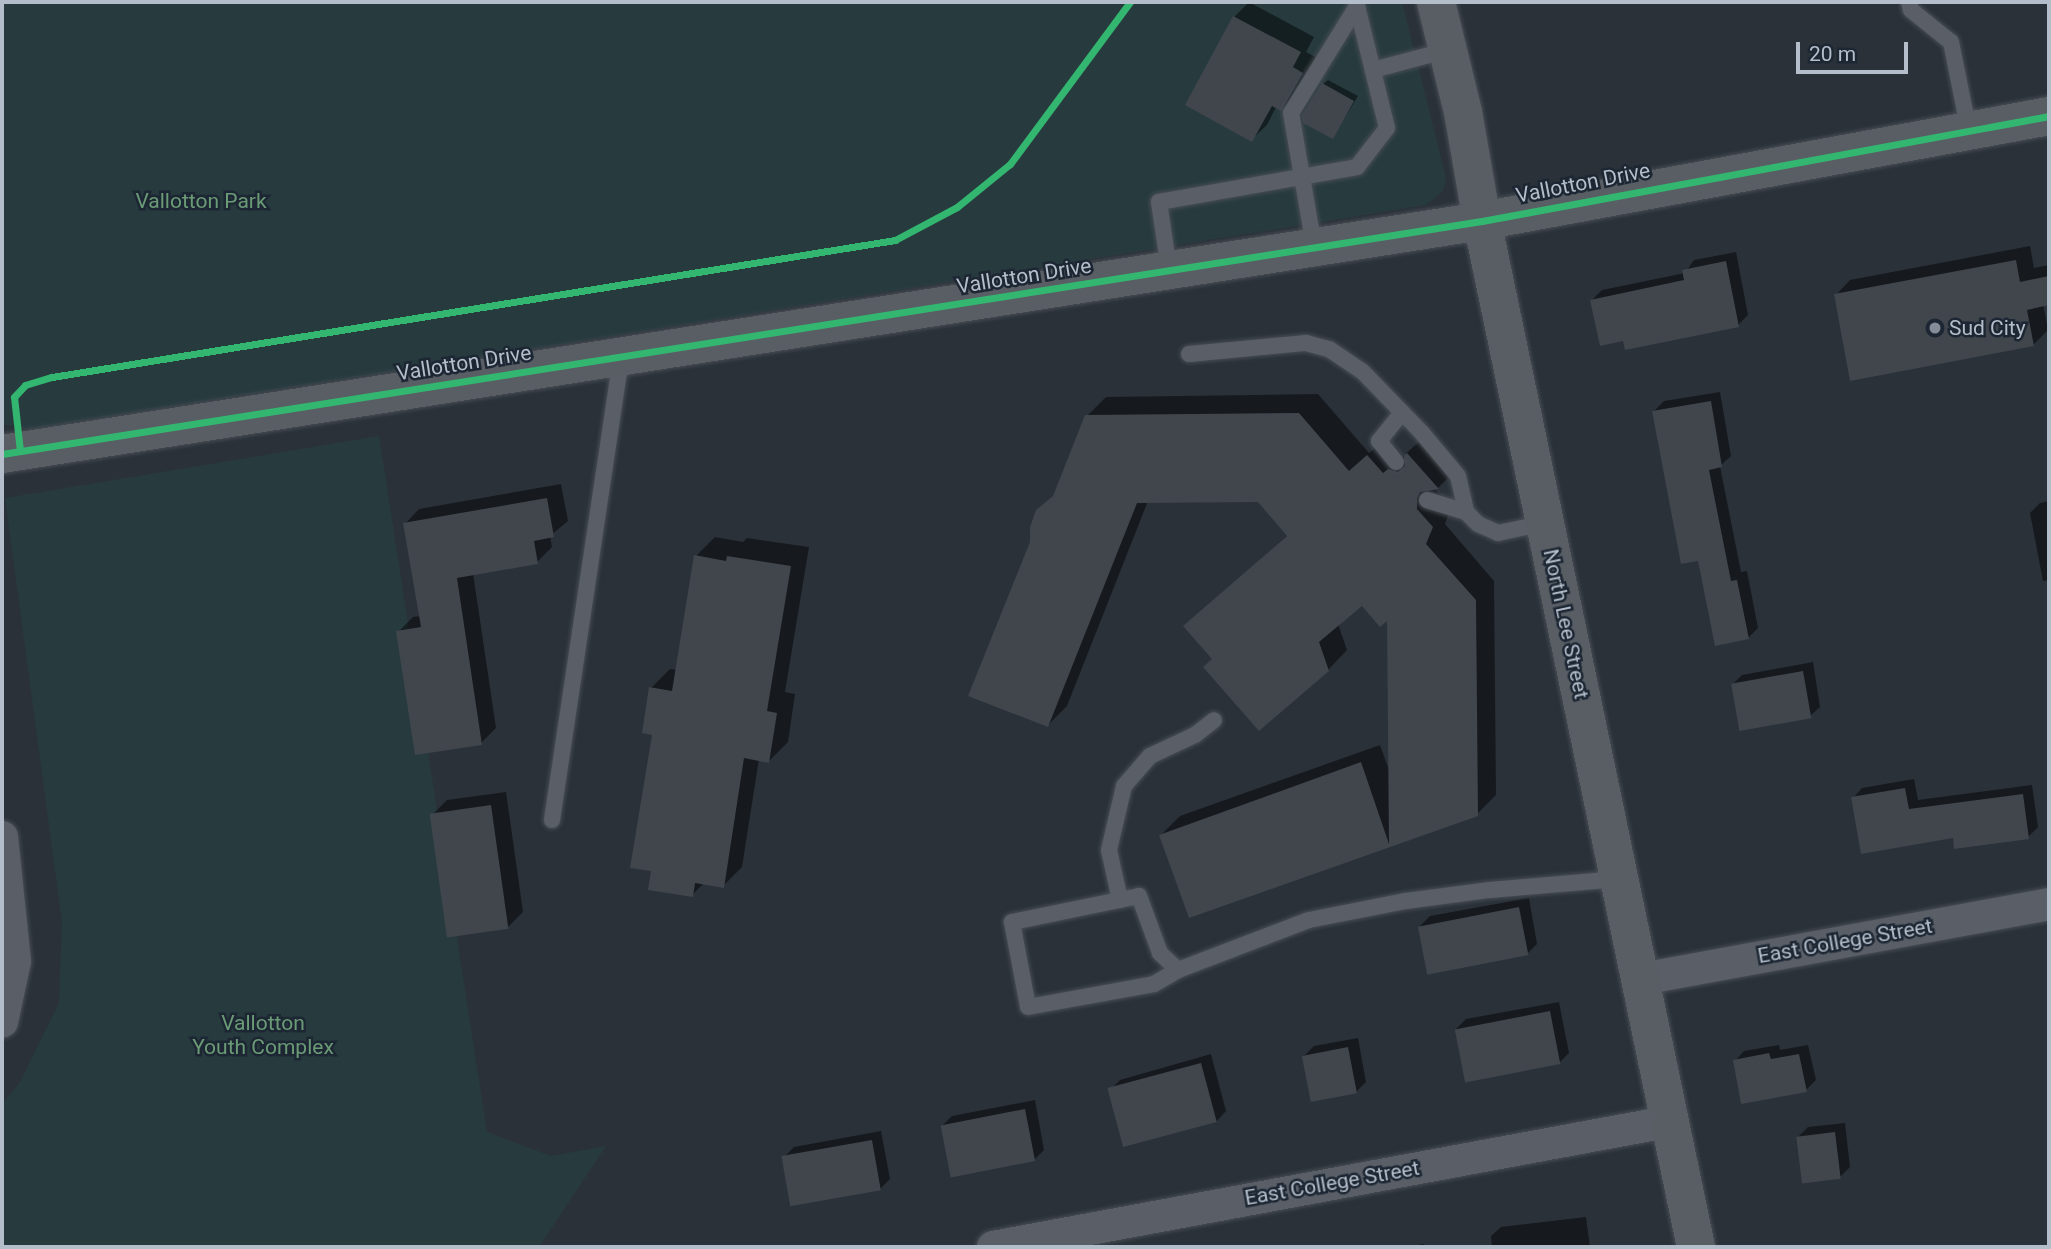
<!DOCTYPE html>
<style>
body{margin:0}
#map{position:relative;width:2051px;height:1249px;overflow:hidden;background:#2a3139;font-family:Roboto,sans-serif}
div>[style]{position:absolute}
.green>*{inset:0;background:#273b3f}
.shadow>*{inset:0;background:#0007}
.building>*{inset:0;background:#41464d;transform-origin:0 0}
.roads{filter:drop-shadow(0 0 2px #484d54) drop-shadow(0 0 2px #484d54)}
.lane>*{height:16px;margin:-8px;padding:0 8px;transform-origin:8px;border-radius:8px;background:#5a5f67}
.street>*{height:32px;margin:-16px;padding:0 16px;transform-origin:16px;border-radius:16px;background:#5a5f67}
.secondary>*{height:38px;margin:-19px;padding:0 19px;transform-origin:19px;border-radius:19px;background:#595e65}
.cycleway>*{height:7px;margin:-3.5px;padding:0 3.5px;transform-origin:3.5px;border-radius:3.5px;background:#33b770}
.dots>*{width:19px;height:19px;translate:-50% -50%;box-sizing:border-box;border:4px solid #1d2734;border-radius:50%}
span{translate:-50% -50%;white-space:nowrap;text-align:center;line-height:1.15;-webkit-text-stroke:5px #1d2734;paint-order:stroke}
.street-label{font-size:21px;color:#b4bdca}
.park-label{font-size:21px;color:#6b9b76}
.poi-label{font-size:21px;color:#b4bdca}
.left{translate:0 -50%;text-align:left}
.frame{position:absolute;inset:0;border:4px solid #b4bdca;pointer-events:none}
.scale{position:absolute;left:1796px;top:42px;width:112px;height:32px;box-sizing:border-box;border:4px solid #b4bdca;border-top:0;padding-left:9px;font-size:21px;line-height:24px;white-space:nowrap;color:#b4bdca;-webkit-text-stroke:5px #1d2734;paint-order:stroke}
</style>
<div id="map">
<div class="green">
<i style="clip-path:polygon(2px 2px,1402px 2px,1446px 178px,1443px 191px,1426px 205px,30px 430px,2px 424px)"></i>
<i style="clip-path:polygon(379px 436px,487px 1132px,551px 1156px,606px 1146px,539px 1247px,2px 1247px,2px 1104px,19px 1084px,59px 1003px,62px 922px,5px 498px)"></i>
</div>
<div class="shadow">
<i style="clip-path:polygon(1249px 2px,1314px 37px,1306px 52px,1317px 58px,1296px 94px,1281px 109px,1276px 107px,1267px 125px,1252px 139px,1234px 17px)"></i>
<i style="clip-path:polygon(1328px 80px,1358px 96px,1333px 137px,1323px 84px)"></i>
<i style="clip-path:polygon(2030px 246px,2034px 268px,2049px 265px,2049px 303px,2043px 304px,2048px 330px,2033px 345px,1836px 295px,1850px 280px)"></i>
<i style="clip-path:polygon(1736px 252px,1748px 315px,1738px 325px,1625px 339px,1592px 300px,1602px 290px,1685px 273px,1694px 260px)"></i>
<i style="clip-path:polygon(1720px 392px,1731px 456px,1720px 466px,1741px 572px,1747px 571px,1758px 628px,1748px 638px,1700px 559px,1654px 411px,1664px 401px)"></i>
<i style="clip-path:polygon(1318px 394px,1369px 453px,1387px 438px,1403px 456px,1427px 435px,1457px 469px,1438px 488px,1434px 488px,1451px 507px,1445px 524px,1494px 581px,1496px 795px,1477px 814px,1191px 916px,1161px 835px,1180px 816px,1380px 745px,1390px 773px,1389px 617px,1362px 603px,1338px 624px,1347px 650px,1328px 670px,1214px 659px,1186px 626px,1289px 534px,1259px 500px,1148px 501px,1067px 706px,1048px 725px,1032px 542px,1038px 511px,1057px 492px,1087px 416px,1106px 397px)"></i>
<i style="clip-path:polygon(561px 484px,568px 521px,550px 536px,552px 547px,537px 562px,473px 573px,496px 728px,481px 743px,398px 632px,413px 617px,421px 616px,405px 524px,419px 509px)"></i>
<i style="clip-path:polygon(2049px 501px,2049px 580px,2043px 581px,2030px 513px,2040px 503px)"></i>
<i style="clip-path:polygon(715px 537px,743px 542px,747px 538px,809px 547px,785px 692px,795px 694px,788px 742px,769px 761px,759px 759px,742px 867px,723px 886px,704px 883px,692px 895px,653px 869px,654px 734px,651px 688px,670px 669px,677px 670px,696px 556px)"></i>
<i style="clip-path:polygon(1813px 662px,1820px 707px,1810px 716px,1732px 685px,1742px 675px)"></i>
<i style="clip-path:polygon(1914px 779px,1918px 800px,2032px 785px,2038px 827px,2028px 837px,1954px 836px,1853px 798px,1862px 788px)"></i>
<i style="clip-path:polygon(506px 792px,523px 912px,508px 927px,432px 815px,447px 800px)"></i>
<i style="clip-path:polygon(1529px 898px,1537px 944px,1527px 954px,1420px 926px,1430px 916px)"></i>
<i style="clip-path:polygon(1559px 1002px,1569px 1053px,1559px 1063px,1456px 1029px,1466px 1019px)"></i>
<i style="clip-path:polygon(1358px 1038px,1366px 1082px,1356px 1092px,1304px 1056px,1314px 1046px)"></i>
<i style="clip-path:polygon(1779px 1045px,1780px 1050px,1808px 1045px,1816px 1080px,1806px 1090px,1735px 1061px,1744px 1051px)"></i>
<i style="clip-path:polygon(1211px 1054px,1226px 1111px,1217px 1121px,1110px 1090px,1120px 1080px)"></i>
<i style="clip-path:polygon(1035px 1100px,1044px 1150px,1034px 1160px,942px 1126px,952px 1116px)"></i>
<i style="clip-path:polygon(1845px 1123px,1850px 1167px,1840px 1177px,1798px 1137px,1808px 1127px)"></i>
<i style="clip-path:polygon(881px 1131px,890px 1179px,880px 1189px,784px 1157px,794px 1147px)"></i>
<i style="clip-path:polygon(1586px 1217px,1590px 1247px,1492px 1247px,1491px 1236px,1501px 1227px)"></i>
<i style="clip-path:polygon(1424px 1244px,1424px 1247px,1407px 1247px)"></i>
</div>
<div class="building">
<i style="clip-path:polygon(1233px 16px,1301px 52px,1293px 67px,1303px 73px,1281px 111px,1272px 106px,1252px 142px,1185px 105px)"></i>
<i style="clip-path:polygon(1322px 83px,1354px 101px,1333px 139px,1303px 123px,1302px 115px)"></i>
<i style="clip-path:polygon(2016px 260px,2020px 282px,2049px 276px,2049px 305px,2027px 310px,2034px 346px,1850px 381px,1834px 294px)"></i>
<i style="clip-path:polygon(1726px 261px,1739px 327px,1625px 350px,1623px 341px,1600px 346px,1590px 300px,1684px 280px,1682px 270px)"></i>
<i style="clip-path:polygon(1711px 401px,1722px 467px,1709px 470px,1731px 581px,1737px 580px,1749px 639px,1715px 646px,1698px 561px,1681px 564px,1652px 411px)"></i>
<i style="clip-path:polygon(1299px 413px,1349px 471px,1367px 455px,1383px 473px,1388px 469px,1398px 472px,1405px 466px,1404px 455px,1407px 453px,1439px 489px,1420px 492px,1417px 498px,1417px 509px,1433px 527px,1426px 544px,1476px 600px,1478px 816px,1189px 918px,1159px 835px,1361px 762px,1389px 844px,1387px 621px,1380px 627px,1362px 606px,1319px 642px,1329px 671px,1259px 731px,1203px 667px,1212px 659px,1183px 626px,1287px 536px,1258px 502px,1137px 503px,1048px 727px,968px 696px,1030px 542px,1030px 527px,1036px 510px,1053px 496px,1085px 415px)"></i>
<i style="clip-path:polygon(547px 498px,554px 537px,534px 541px,538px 564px,457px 578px,482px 745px,415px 755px,396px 631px,421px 627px,403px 523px)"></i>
<i style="clip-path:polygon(694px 555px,726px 561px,727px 556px,791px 566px,767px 711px,777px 713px,769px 763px,744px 758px,724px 888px,695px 883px,693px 897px,648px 890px,651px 871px,630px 868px,652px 735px,642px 733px,649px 687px,672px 691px)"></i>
<i style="left:1803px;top:671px;width:48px;height:73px;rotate:80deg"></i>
<i style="clip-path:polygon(1905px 788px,1909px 809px,2023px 794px,2029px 839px,1954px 849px,1953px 838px,1861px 854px,1851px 797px)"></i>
<i style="left:491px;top:805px;width:125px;height:62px;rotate:82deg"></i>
<i style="left:1519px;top:907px;width:49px;height:103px;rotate:79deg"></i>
<i style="left:1550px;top:1011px;width:54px;height:97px;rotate:79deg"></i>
<i style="left:1348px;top:1047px;width:47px;height:47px;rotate:79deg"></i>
<i style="clip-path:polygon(1769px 1053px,1771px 1059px,1799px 1054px,1807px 1092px,1741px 1104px,1733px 1060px)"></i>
<i style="left:1201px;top:1063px;width:61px;height:97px;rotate:75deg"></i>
<i style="left:1025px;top:1109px;width:53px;height:86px;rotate:79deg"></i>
<i style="left:1835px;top:1132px;width:47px;height:39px;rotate:83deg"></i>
<i style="left:872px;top:1140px;width:51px;height:92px;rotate:80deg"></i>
</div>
<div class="roads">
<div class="lane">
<i style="left:1909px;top:2px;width:8px;rotate:76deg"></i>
<i style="left:1911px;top:10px;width:51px;rotate:38.7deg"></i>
<i style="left:1951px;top:42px;width:91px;rotate:78.6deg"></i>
<i style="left:1373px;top:70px;width:78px;rotate:-14.9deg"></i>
<i style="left:1314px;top:246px;width:135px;rotate:-99.8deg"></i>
<i style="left:1291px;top:113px;width:126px;rotate:-58.3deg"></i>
<i style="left:1169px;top:269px;width:68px;rotate:-98.5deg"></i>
<i style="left:1159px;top:202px;width:201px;rotate:-10deg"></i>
<i style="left:1357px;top:167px;width:49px;rotate:-52.4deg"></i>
<i style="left:1387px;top:128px;width:130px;rotate:-103.8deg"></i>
<i style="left:1189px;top:354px;width:118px;rotate:-5.4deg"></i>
<i style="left:1306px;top:343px;width:24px;rotate:15deg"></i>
<i style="left:1329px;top:349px;width:40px;rotate:34deg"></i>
<i style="left:1362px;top:371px;width:86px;rotate:45.9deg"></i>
<i style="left:1422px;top:433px;width:56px;rotate:50.1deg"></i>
<i style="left:1458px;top:476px;width:37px;rotate:77deg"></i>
<i style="left:1466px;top:512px;width:17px;rotate:45deg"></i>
<i style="left:1478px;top:524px;width:22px;rotate:24deg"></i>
<i style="left:1498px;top:533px;width:48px;rotate:-12deg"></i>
<i style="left:1396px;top:462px;width:27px;rotate:-129deg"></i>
<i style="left:1379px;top:441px;width:35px;rotate:-51deg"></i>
<i style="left:1427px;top:500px;width:41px;rotate:17.1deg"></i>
<i style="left:552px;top:820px;width:468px;rotate:-81.5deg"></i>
<i style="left:1120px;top:900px;width:51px;rotate:-102.4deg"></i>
<i style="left:1109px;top:850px;width:66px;rotate:-76.8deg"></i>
<i style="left:1124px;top:786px;width:40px;rotate:-49deg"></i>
<i style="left:1150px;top:756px;width:50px;rotate:-25deg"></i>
<i style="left:1195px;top:735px;width:24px;rotate:-38deg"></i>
<i style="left:1178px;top:970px;width:25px;rotate:-137deg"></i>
<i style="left:1160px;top:953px;width:61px;rotate:-110.2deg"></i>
<i style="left:1139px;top:896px;width:130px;rotate:168.4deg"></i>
<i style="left:1012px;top:922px;width:86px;rotate:79.3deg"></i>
<i style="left:1028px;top:1007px;width:128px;rotate:-10.3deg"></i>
<i style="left:1154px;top:984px;width:28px;rotate:-30deg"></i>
<i style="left:1178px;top:970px;width:140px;rotate:-20.9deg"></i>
<i style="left:1309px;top:920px;width:99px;rotate:-11.1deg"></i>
<i style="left:1406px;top:901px;width:85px;rotate:-7.5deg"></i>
<i style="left:1490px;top:890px;width:129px;rotate:-4.9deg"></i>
</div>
<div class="street">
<i style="left:2px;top:837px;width:125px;rotate:84deg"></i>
<i style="left:15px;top:961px;width:62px;rotate:102deg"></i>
<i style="left:1641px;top:979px;width:415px;rotate:-10.4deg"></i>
<i style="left:993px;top:1247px;width:691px;rotate:-10.51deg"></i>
</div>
<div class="secondary">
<i style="left:1436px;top:2px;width:113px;rotate:76.2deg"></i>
<i style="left:1463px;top:112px;width:111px;rotate:80.1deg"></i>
<i style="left:1482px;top:221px;width:1048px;rotate:78.22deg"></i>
<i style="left:2px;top:454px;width:1498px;rotate:-8.95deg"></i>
<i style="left:1482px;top:221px;width:577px;rotate:-10.49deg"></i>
</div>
</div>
<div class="cycleway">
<i style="left:20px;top:451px;width:54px;rotate:-96.3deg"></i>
<i style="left:14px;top:397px;width:16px;rotate:-47deg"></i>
<i style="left:25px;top:385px;width:28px;rotate:-17deg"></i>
<i style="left:52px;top:377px;width:854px;rotate:-9.23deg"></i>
<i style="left:895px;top:240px;width:70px;rotate:-28deg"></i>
<i style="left:957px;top:207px;width:68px;rotate:-39.1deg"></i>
<i style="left:1010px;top:164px;width:202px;rotate:-53.5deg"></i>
<i style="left:2px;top:454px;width:1498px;rotate:-8.95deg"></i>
<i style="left:1482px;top:221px;width:577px;rotate:-10.49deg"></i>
</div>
<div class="dots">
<i style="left:1935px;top:328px;background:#848c97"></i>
</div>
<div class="street-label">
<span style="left:1583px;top:183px;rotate:-11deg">Vallotton Drive</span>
<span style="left:1024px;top:276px;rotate:-9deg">Vallotton Drive</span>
<span style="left:464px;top:363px;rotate:-9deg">Vallotton Drive</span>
<span style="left:1566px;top:624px;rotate:78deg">North Lee Street</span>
<span style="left:1845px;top:941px;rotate:-10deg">East College Street</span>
<span style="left:1332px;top:1183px;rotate:-10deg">East College Street</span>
</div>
<div class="park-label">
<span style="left:201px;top:201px">Vallotton Park</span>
<span style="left:263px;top:1035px">Vallotton<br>Youth Complex</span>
</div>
<div class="poi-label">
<span class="left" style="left:1949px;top:328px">Sud City</span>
</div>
<div class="frame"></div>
<div class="scale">20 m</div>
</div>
